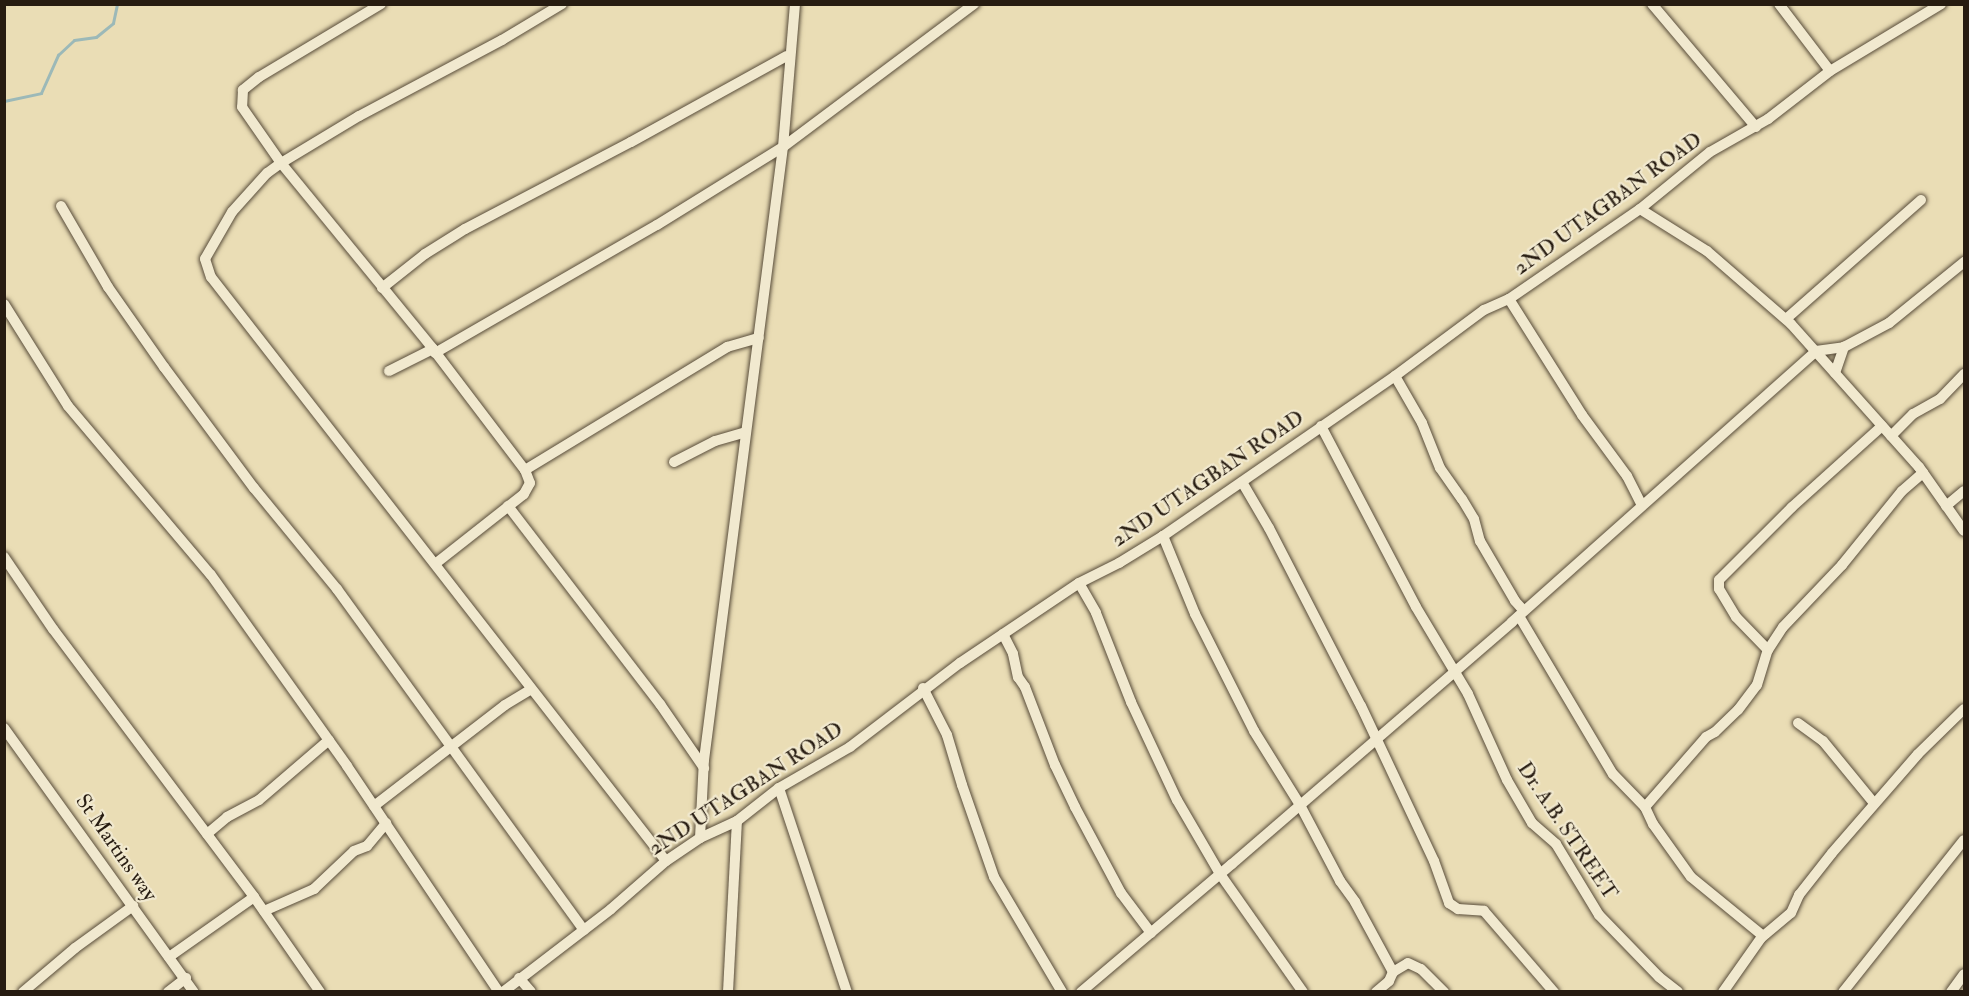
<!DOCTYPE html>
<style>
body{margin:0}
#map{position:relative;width:1969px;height:996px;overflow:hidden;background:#eaddb5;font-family:"IM FELL Double Pica",serif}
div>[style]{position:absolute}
.stream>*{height:3px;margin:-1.5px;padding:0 1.5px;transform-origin:1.5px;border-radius:1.5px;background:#9cb9b8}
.roads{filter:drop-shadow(0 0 2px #584c3a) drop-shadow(0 0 2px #584c3a)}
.minor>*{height:10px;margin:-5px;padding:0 5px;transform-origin:5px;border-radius:5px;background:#f1e9cf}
span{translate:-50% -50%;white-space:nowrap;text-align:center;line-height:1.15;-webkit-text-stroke:4.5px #f1e9cf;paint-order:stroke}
.street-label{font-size:21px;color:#271c11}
.frame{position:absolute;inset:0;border:6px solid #271c11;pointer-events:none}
</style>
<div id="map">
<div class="stream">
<i style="left:4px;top:101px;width:38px;rotate:-12deg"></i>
<i style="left:41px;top:93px;width:42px;rotate:-65.9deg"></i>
<i style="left:58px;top:55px;width:22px;rotate:-43deg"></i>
<i style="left:74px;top:40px;width:22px;rotate:-8deg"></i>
<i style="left:96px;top:37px;width:22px;rotate:-39deg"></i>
<i style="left:113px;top:23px;width:19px;rotate:-78deg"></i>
</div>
<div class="roads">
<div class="minor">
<i style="left:381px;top:4px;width:142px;rotate:149.1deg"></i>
<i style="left:259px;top:77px;width:21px;rotate:141deg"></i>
<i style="left:243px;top:90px;width:17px;rotate:93deg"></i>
<i style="left:242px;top:107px;width:68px;rotate:55.1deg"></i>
<i style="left:281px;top:163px;width:240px;rotate:50.7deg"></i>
<i style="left:433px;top:349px;width:152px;rotate:52.8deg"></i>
<i style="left:525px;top:470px;width:14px;rotate:69deg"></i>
<i style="left:530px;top:483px;width:13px;rotate:119deg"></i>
<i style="left:524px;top:494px;width:113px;rotate:141.8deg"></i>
<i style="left:562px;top:4px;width:70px;rotate:149deg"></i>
<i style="left:502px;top:40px;width:162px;rotate:152deg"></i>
<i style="left:359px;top:116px;width:91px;rotate:148.9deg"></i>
<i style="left:281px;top:163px;width:17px;rotate:144deg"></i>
<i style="left:267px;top:173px;width:52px;rotate:131.9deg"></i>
<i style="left:232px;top:212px;width:54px;rotate:119.9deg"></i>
<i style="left:205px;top:259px;width:19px;rotate:72deg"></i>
<i style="left:211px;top:277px;width:740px;rotate:52.08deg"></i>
<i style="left:1652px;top:4px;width:161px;rotate:49.8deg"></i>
<i style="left:1779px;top:4px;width:84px;rotate:52.7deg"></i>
<i style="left:61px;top:206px;width:94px;rotate:59.9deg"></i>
<i style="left:108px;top:287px;width:98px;rotate:55deg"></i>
<i style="left:164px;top:367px;width:151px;rotate:53.4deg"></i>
<i style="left:254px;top:488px;width:131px;rotate:50.6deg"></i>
<i style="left:337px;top:589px;width:421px;rotate:54.1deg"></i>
<i style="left:1640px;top:209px;width:79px;rotate:32.1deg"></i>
<i style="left:1707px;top:251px;width:111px;rotate:41deg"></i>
<i style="left:1791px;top:324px;width:192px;rotate:48.2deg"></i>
<i style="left:1919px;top:467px;width:78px;rotate:54.9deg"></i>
<i style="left:382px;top:288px;width:55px;rotate:-38.3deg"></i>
<i style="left:425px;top:254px;width:47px;rotate:-32deg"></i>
<i style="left:465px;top:229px;width:187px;rotate:-27.7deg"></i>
<i style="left:631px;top:142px;width:178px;rotate:-28.9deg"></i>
<i style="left:1509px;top:299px;width:137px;rotate:57.8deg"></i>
<i style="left:1582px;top:415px;width:76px;rotate:53.6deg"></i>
<i style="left:1627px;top:476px;width:33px;rotate:63deg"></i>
<i style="left:4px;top:304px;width:120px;rotate:57.9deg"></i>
<i style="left:68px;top:406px;width:221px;rotate:49.8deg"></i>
<i style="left:211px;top:575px;width:234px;rotate:54.5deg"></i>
<i style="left:347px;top:766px;width:272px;rotate:56.1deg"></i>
<i style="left:1786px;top:319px;width:180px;rotate:-41.4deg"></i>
<i style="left:1816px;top:351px;width:28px;rotate:-8deg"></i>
<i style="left:1844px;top:347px;width:51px;rotate:-28.1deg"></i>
<i style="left:1889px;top:323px;width:97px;rotate:-39.1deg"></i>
<i style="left:435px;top:353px;width:256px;rotate:-30deg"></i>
<i style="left:657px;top:225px;width:148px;rotate:-31.8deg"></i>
<i style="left:783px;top:147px;width:239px;rotate:-36.8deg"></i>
<i style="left:389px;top:371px;width:49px;rotate:-26.6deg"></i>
<i style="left:1835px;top:373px;width:28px;rotate:-71deg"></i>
<i style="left:1395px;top:376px;width:54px;rotate:60.1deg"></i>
<i style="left:1422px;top:423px;width:48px;rotate:68.2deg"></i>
<i style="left:1440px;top:468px;width:38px;rotate:55deg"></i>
<i style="left:1462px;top:499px;width:23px;rotate:59deg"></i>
<i style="left:1474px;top:519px;width:23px;rotate:75deg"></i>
<i style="left:1480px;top:541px;width:69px;rotate:59.7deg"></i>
<i style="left:1515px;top:601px;width:13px;rotate:48deg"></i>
<i style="left:1321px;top:426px;width:204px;rotate:62.3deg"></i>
<i style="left:1416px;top:607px;width:101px;rotate:59.1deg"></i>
<i style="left:1468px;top:694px;width:94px;rotate:65.6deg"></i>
<i style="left:1507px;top:780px;width:50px;rotate:59.8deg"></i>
<i style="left:1532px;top:823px;width:32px;rotate:41deg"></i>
<i style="left:1556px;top:844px;width:83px;rotate:58.8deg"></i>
<i style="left:1599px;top:915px;width:86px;rotate:45.9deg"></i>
<i style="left:1659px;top:977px;width:24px;rotate:38deg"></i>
<i style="left:1891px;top:436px;width:31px;rotate:-45deg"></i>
<i style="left:1913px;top:414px;width:31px;rotate:-29deg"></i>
<i style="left:1940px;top:399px;width:35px;rotate:-46deg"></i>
<i style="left:674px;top:462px;width:46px;rotate:-27.1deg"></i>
<i style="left:715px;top:441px;width:32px;rotate:-16deg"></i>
<i style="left:525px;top:470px;width:237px;rotate:-31.3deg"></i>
<i style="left:727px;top:347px;width:33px;rotate:-16deg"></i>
<i style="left:1242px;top:482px;width:53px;rotate:59.6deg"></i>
<i style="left:1269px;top:528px;width:200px;rotate:62.7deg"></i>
<i style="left:1361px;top:706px;width:171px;rotate:64.8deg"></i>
<i style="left:1434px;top:861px;width:45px;rotate:70.3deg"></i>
<i style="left:1449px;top:903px;width:11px;rotate:34deg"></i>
<i style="left:1458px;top:909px;width:26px;rotate:4deg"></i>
<i style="left:1484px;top:911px;width:107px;rotate:49.2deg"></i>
<i style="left:508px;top:506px;width:250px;rotate:52.5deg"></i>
<i style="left:660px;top:704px;width:78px;rotate:55.5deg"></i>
<i style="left:1946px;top:506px;width:23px;rotate:-40deg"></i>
<i style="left:1163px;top:536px;width:84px;rotate:67.7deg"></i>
<i style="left:1195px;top:614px;width:131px;rotate:63.2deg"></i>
<i style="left:1254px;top:731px;width:87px;rotate:58.1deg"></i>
<i style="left:1300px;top:805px;width:86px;rotate:62.2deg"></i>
<i style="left:1340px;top:881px;width:26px;rotate:54deg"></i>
<i style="left:1355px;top:902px;width:80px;rotate:61.5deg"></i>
<i style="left:4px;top:557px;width:87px;rotate:55.8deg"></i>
<i style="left:53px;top:629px;width:335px;rotate:53.1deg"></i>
<i style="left:254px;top:897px;width:116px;rotate:55.2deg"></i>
<i style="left:1079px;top:583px;width:34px;rotate:60deg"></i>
<i style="left:1096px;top:613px;width:96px;rotate:68.5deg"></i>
<i style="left:1131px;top:702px;width:108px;rotate:64.9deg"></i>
<i style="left:1177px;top:800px;width:86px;rotate:59.8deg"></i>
<i style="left:1220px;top:874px;width:144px;rotate:54.9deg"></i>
<i style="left:1519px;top:616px;width:184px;rotate:59.3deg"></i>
<i style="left:1613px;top:774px;width:46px;rotate:45.9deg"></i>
<i style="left:1645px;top:807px;width:19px;rotate:65deg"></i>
<i style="left:1653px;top:824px;width:65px;rotate:54.4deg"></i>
<i style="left:1691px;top:877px;width:93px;rotate:39.3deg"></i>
<i style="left:1003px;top:634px;width:22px;rotate:63deg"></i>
<i style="left:1013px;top:654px;width:24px;rotate:78deg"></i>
<i style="left:1018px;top:677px;width:12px;rotate:55deg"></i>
<i style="left:1025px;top:687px;width:84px;rotate:69deg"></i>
<i style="left:1055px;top:765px;width:47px;rotate:64.5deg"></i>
<i style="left:1075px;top:807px;width:98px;rotate:61.9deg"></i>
<i style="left:1121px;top:893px;width:50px;rotate:53.1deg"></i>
<i style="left:1768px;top:650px;width:46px;rotate:-134.1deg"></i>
<i style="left:1736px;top:617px;width:33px;rotate:-121deg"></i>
<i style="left:1719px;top:589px;width:9px;rotate:-90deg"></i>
<i style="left:1719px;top:580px;width:103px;rotate:-45deg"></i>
<i style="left:1792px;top:507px;width:121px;rotate:-42deg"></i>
<i style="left:923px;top:688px;width:53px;rotate:62.9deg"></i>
<i style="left:947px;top:735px;width:52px;rotate:73.3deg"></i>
<i style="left:962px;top:785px;width:97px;rotate:70.8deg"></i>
<i style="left:994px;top:877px;width:134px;rotate:59.4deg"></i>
<i style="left:1798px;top:723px;width:31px;rotate:36deg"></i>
<i style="left:1823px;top:741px;width:80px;rotate:50.6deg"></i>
<i style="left:4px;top:728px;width:325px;rotate:54.3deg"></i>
<i style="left:779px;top:788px;width:215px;rotate:71.6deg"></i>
<i style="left:374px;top:806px;width:165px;rotate:-37.6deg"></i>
<i style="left:505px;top:705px;width:29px;rotate:-31deg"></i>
<i style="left:1645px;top:807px;width:93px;rotate:-48.9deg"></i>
<i style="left:1706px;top:737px;width:10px;rotate:-29deg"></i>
<i style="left:1715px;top:732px;width:32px;rotate:-44deg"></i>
<i style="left:1738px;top:710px;width:31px;rotate:-53deg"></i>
<i style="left:1757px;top:685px;width:37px;rotate:-73deg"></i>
<i style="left:1768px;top:650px;width:27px;rotate:-57deg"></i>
<i style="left:1783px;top:627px;width:86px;rotate:-46.4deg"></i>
<i style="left:1842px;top:565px;width:95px;rotate:-51deg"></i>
<i style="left:1902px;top:491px;width:28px;rotate:-41deg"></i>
<i style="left:207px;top:834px;width:26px;rotate:-40deg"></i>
<i style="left:227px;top:817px;width:36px;rotate:-28deg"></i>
<i style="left:259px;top:800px;width:92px;rotate:-40.6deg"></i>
<i style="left:700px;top:838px;width:78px;rotate:-87.1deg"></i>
<i style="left:704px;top:760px;width:618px;rotate:-82.66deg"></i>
<i style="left:783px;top:147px;width:144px;rotate:-85.2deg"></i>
<i style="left:264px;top:911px;width:55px;rotate:-23.7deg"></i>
<i style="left:314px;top:889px;width:55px;rotate:-43.5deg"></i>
<i style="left:354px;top:851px;width:14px;rotate:-21deg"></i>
<i style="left:367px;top:846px;width:30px;rotate:-50deg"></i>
<i style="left:169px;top:957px;width:104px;rotate:-35.2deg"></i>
<i style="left:519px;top:978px;width:18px;rotate:49deg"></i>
<i style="left:23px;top:992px;width:68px;rotate:-40.2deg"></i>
<i style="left:75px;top:948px;width:72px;rotate:-35.9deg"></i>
<i style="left:168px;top:992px;width:23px;rotate:-38deg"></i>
<i style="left:503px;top:992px;width:136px;rotate:-37.5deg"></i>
<i style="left:611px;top:909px;width:73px;rotate:-41.1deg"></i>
<i style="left:666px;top:861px;width:41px;rotate:-34.1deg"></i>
<i style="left:700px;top:838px;width:41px;rotate:-24.7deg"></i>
<i style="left:737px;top:821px;width:53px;rotate:-38.2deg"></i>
<i style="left:779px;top:788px;width:82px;rotate:-30deg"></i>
<i style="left:850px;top:747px;width:138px;rotate:-37.4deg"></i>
<i style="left:960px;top:663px;width:143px;rotate:-33.9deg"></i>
<i style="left:1079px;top:583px;width:45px;rotate:-26.6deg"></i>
<i style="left:1119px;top:563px;width:52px;rotate:-31.5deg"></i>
<i style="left:1163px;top:536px;width:282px;rotate:-34.6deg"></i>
<i style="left:1395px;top:376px;width:111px;rotate:-36.6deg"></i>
<i style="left:1484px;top:310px;width:27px;rotate:-24deg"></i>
<i style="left:1509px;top:299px;width:159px;rotate:-34.5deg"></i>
<i style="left:1640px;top:209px;width:90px;rotate:-39.2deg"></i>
<i style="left:1710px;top:152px;width:67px;rotate:-29.6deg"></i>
<i style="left:1768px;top:119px;width:78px;rotate:-37.7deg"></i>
<i style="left:1830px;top:71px;width:130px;rotate:-31.1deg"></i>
<i style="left:728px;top:992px;width:171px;rotate:-87deg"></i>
<i style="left:1081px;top:992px;width:198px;rotate:-40.3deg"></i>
<i style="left:1232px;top:864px;width:370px;rotate:-40.8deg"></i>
<i style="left:1512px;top:622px;width:407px;rotate:-41.7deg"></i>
<i style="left:1376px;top:992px;width:17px;rotate:-40deg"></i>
<i style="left:1389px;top:981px;width:10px;rotate:-66deg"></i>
<i style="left:1393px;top:972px;width:17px;rotate:-31deg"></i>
<i style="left:1408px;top:963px;width:14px;rotate:25deg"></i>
<i style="left:1421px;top:969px;width:33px;rotate:45deg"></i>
<i style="left:1723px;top:992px;width:66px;rotate:-54.9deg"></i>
<i style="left:1761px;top:938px;width:39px;rotate:-40deg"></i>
<i style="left:1791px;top:913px;width:20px;rotate:-66deg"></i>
<i style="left:1799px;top:895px;width:53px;rotate:-51.8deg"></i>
<i style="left:1832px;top:853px;width:131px;rotate:-49deg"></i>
<i style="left:1918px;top:754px;width:64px;rotate:-44.4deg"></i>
<i style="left:1843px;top:992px;width:194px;rotate:-51.5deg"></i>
<i style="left:1951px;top:992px;width:22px;rotate:-54deg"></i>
</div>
</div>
<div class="street-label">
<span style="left:1608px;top:204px;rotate:-36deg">2ND UTAGBAN ROAD</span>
<span style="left:1208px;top:479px;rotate:-34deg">2ND UTAGBAN ROAD</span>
<span style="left:746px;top:789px;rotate:-33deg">2ND UTAGBAN ROAD</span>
<span style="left:1567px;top:831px;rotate:56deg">Dr. A.B. STREET</span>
<span style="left:116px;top:848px;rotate:55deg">St Martins way</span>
</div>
<div class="frame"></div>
</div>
